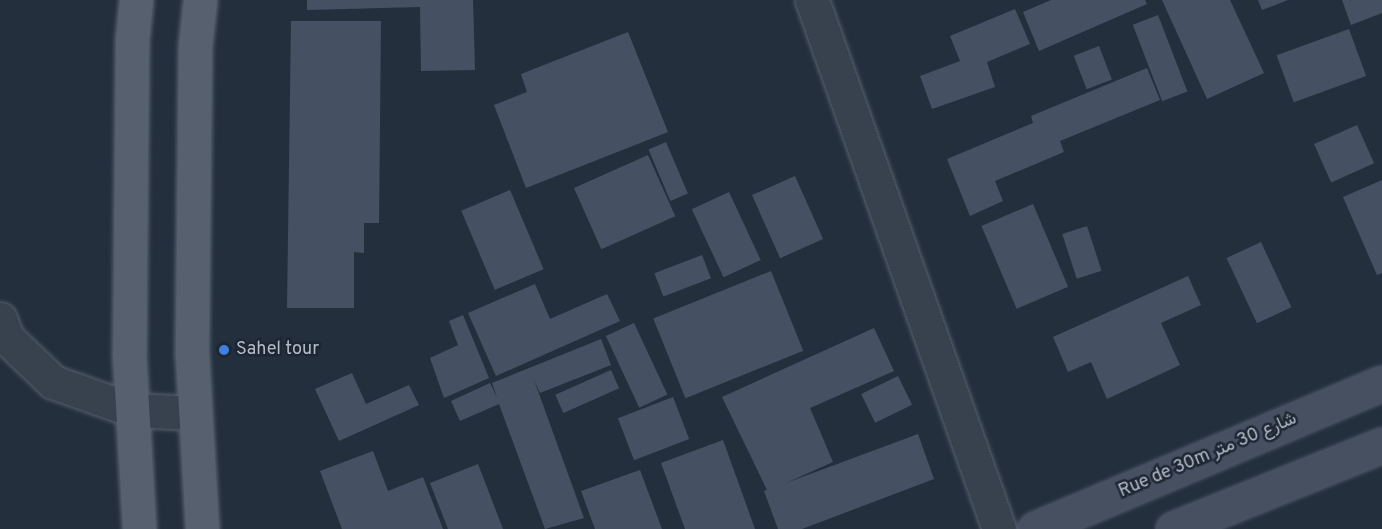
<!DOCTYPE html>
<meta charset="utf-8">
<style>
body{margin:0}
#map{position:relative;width:1382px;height:529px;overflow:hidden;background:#242f3e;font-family:Overpass,Vazirmatn,sans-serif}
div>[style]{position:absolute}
.building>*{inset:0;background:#455162;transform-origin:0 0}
.roads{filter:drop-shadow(0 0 2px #565f6c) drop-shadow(0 0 2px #565f6c)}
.street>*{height:33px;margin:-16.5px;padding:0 16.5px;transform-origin:16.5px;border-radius:16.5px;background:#38414e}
.secondary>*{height:33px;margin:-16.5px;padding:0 16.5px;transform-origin:16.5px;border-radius:16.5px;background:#465061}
.primary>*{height:33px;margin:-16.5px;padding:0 16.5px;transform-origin:16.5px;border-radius:16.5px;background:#56606e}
.dots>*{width:16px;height:16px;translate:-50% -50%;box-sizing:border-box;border:3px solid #1d2633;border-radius:50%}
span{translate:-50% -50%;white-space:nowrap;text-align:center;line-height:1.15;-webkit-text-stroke:5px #1d2633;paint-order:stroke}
.poi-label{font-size:18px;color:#b4bcc9}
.left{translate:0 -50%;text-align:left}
.street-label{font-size:18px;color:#b4bcc9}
</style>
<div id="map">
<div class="building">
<i style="clip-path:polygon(307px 0,473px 0,475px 70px,421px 71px,420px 7px,307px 10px)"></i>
<i style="clip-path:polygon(1051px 0,1145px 0,1147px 4px,1039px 51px,1023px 12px)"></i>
<i style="clip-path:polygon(1162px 0,1230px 0,1264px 73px,1207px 99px)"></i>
<i style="clip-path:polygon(1258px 0,1288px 0,1262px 10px)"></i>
<i style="clip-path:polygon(1342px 0,1382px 0,1382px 13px,1351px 25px)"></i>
<i style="clip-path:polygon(1015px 9px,1030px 44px,987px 62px,995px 87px,932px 109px,920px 76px,960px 61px,950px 36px)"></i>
<i style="left:1158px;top:15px;width:82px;height:27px;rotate:69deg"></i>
<i style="clip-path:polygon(291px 21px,381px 21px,379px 223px,364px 223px,364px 253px,354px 252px,354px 308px,287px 308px)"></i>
<i style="left:1349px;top:29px;width:50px;height:77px;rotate:70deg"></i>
<i style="clip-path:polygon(628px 32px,668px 132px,526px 188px,494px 105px,527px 92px,521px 74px)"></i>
<i style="left:1099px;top:46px;width:36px;height:27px;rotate:69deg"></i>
<i style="clip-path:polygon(1147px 68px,1160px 100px,1060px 141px,1064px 152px,995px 181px,1003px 201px,970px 216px,947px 159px,1033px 123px,1031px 116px)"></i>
<i style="left:1357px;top:125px;width:42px;height:47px;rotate:66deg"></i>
<i style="left:666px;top:142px;width:56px;height:19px;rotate:67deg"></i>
<i style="left:648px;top:155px;width:67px;height:81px;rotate:66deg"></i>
<i style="left:795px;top:176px;width:69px;height:47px;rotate:66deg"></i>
<i style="clip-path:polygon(1382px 180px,1382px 273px,1377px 275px,1343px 197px)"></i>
<i style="left:510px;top:190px;width:86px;height:53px;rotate:67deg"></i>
<i style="left:729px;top:192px;width:75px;height:41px;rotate:65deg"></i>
<i style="left:1033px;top:204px;width:90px;height:56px;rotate:67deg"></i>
<i style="left:1087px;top:226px;width:47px;height:26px;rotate:72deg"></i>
<i style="left:1261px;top:242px;width:72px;height:38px;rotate:65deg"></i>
<i style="left:702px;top:255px;width:25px;height:51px;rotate:69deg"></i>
<i style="left:771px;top:271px;width:86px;height:127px;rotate:68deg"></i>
<i style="clip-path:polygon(1188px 276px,1201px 305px,1161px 323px,1180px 365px,1107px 399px,1091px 362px,1068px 372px,1053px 337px)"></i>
<i style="clip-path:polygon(535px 284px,550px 319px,607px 294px,620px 321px,496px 376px,468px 313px)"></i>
<i style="clip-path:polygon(463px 315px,489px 378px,444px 398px,430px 358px,458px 345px,449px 321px)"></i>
<i style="left:634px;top:323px;width:79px;height:31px;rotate:65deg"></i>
<i style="clip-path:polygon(874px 328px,894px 371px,810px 408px,833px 462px,786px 483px,918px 434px,934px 479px,802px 529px,778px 529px,764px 491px,767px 490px,722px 397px)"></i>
<i style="clip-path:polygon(601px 339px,611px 365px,540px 393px,534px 380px,584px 518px,545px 529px,499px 404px,460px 421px,451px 401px,490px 383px,497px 397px,492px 383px)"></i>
<i style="left:611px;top:370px;width:20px;height:61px;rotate:66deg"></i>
<i style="clip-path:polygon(352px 373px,366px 404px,409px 385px,419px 405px,339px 441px,315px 389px)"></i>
<i style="left:898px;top:376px;width:32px;height:41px;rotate:64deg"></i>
<i style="left:673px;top:397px;width:45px;height:59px;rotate:69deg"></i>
<i style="clip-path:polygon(723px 440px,755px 529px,685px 529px,661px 463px)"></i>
<i style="clip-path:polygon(373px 451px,388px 491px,423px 477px,443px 529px,342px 529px,320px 471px)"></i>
<i style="clip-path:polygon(478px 464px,503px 529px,448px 529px,430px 483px)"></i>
<i style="clip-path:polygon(640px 470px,662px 529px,595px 529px,581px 491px)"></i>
</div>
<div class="roads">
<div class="street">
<i style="left:812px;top:0;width:561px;rotate:70.53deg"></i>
<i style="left:0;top:319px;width:20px;rotate:70deg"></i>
<i style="left:7px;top:338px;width:64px;rotate:43.7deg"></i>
<i style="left:53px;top:382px;width:84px;rotate:19.5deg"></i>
<i style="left:132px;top:410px;width:63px;rotate:2.7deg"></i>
</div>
<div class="secondary">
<i style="left:1035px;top:529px;width:376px;rotate:-22.8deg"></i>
<i style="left:1173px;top:529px;width:225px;rotate:-21.9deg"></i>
</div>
<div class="primary">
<i style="left:136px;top:0;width:40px;rotate:95.7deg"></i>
<i style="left:132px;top:40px;width:313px;rotate:90.5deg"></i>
<i style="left:129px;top:353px;width:176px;rotate:86.7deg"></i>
<i style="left:200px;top:0;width:46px;rotate:96.2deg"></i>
<i style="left:195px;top:46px;width:309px;rotate:90.6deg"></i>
<i style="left:192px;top:355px;width:174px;rotate:86.7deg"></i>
</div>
</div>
<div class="dots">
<i style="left:224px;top:350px;background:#3f7fe0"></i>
</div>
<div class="poi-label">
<span class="left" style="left:236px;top:350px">Sahel tour</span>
</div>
<div class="street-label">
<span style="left:1208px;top:456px;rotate:-23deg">Rue de 30m شارع 30 متر</span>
</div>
</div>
